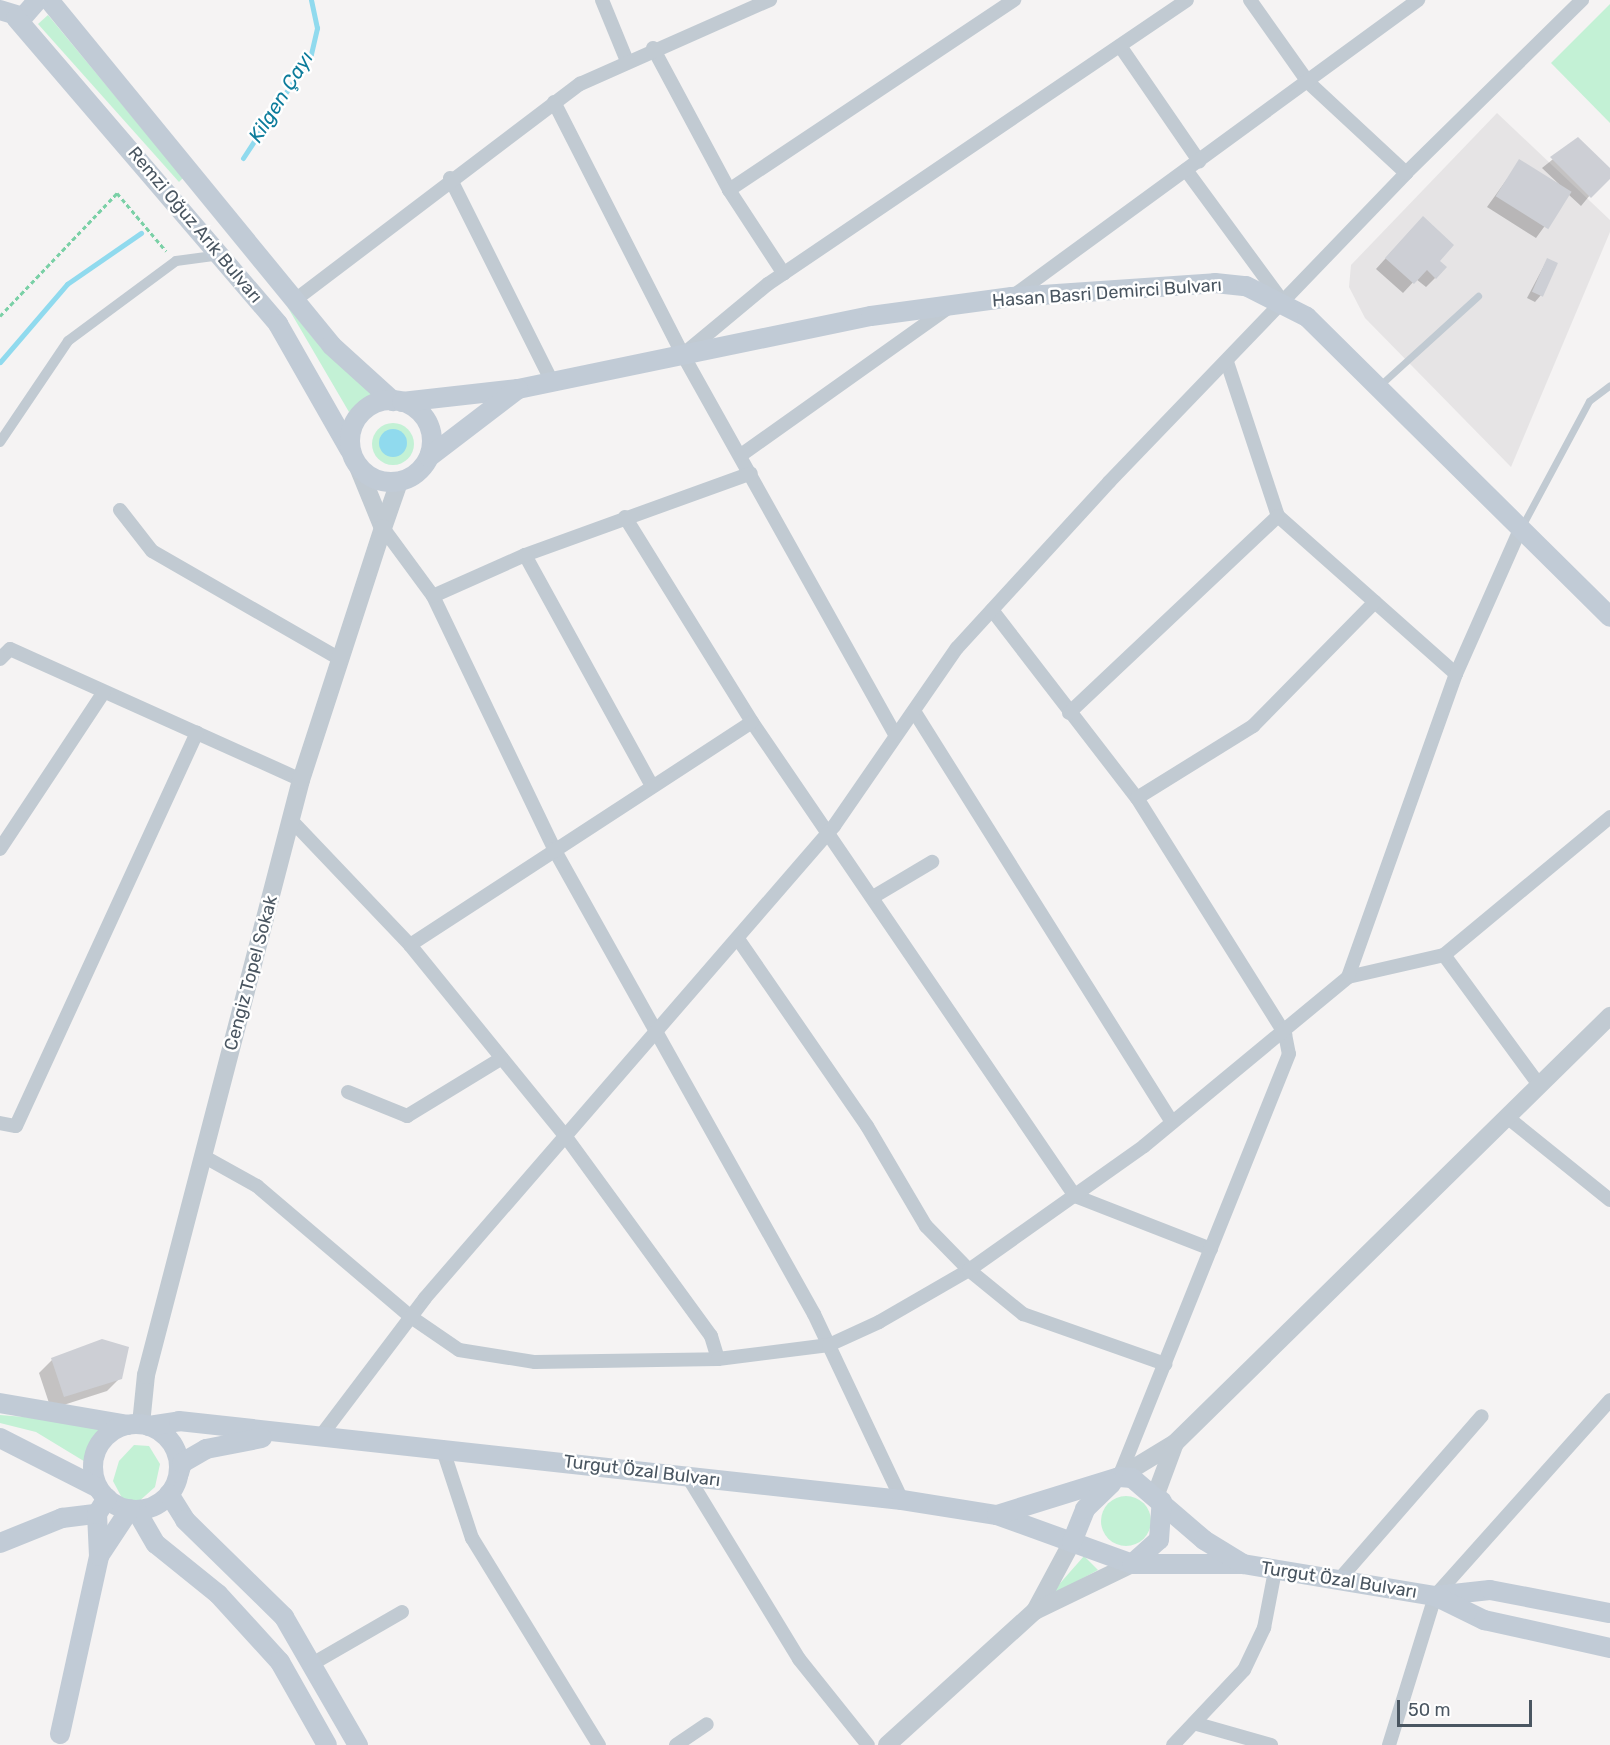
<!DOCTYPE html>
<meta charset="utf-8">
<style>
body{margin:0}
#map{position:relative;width:1610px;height:1745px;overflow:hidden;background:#f5f3f3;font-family:Rubik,sans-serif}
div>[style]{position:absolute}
.education>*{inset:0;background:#e6e4e5}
.green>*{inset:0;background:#c3f1d5}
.round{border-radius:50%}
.water>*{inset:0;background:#90daee}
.shadow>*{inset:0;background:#0003}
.stream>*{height:5px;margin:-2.5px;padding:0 2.5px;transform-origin:2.5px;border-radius:2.5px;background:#90daee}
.building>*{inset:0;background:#cdcfd5;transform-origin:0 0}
.path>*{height:3px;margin-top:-1.5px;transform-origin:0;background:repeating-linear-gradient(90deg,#7ad0a6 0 4.5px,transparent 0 7.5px)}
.service>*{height:7px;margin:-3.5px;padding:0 3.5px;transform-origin:3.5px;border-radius:3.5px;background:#c1cad2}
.pedestrian>*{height:10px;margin:-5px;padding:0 5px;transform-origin:5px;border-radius:5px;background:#c1cad2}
.minor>*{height:14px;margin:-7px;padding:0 7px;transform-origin:7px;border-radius:7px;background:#c1cad2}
.tertiary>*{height:18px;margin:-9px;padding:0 9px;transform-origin:9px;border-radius:9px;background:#c1cad2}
.secondary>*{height:20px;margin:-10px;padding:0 10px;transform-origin:10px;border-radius:10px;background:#c1cbd6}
.secondary>.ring{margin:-10px;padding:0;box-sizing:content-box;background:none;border:20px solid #c1cbd6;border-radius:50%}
span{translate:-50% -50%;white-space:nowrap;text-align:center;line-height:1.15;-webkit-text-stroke:5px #fff;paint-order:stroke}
.street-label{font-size:18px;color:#4a5661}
.water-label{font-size:20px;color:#0c7c9b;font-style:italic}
.scale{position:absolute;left:1397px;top:1700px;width:135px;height:27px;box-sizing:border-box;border:3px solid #4a5661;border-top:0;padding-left:8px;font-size:18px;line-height:21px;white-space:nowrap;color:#4a5661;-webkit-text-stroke:4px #fff;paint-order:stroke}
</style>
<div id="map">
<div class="education">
<i style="clip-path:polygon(1497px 113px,1610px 220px,1610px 232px,1511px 467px,1365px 318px,1349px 287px,1351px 265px)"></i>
</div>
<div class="green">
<i style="clip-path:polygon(1610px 4px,1610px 123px,1551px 63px)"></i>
<i style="clip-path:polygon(48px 15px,183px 178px,179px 182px,38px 24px)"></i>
<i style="clip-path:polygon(287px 306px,314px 339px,376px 393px,349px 412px)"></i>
<i class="round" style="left:372px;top:423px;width:42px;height:42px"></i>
<i style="clip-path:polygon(0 1415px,60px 1420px,105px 1429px,87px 1463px,36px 1432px,0 1423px)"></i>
<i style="clip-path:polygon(134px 1445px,149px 1446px,160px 1464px,155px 1487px,136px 1504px,122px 1498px,113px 1481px,119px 1461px)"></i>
<i class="round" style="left:1101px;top:1496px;width:50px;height:50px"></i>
<i style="clip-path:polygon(1084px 1556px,1098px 1570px,1048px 1597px)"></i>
</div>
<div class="water">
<i class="round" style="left:379px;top:429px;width:28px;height:28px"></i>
</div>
<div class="shadow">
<i style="clip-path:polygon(1578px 139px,1610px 171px,1581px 206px,1568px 194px,1536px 238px,1487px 207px,1520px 161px,1560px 185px,1542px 168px)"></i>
<i style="clip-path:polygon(1413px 228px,1438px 261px,1435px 278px,1426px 287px,1416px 279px,1403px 293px,1376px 269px)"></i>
<i style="clip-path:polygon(1547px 260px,1541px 295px,1535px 302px,1527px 298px)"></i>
<i style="clip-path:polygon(52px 1360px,120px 1378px,107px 1391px,51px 1409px,39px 1373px)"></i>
</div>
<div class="stream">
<i style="left:243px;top:158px;width:124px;rotate:-56.8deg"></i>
<i style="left:311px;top:54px;width:27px;rotate:-77deg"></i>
<i style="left:317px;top:28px;width:29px;rotate:-102deg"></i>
<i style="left:0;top:362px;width:103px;rotate:-49.3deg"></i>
<i style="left:67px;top:284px;width:90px;rotate:-34.6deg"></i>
</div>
<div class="building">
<i style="clip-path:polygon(1578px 137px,1610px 168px,1610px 179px,1591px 198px,1550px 157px)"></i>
<i style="left:1519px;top:159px;width:62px;height:44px;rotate:32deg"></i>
<i style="clip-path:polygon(1423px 216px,1454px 245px,1440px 261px,1447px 267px,1436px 279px,1427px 270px,1414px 284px,1385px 258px)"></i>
<i style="left:1547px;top:258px;width:12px;height:37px;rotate:24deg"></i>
<i style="clip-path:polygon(102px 1339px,129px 1347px,122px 1379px,64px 1397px,51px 1358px)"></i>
</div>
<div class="path">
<i style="left:0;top:316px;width:170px;rotate:-46.4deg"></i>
<i style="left:117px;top:193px;width:76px;rotate:49.8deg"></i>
</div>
<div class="service">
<i style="left:1379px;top:386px;width:134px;rotate:-42.3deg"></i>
<i style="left:1522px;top:526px;width:142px;rotate:-61.8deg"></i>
<i style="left:1589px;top:401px;width:26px;rotate:-37deg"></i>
</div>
<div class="pedestrian">
<i style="left:0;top:442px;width:122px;rotate:-56deg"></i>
<i style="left:68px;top:341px;width:134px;rotate:-36.5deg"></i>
<i style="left:176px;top:261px;width:45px;rotate:-7.6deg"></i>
</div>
<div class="minor">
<i style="left:602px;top:0;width:66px;rotate:67.7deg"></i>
<i style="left:1250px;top:0;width:100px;rotate:54.7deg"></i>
<i style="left:1308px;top:82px;width:134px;rotate:42.9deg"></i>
<i style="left:1120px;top:46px;width:140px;rotate:55.5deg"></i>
<i style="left:653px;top:48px;width:161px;rotate:61.8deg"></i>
<i style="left:729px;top:190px;width:100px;rotate:56.8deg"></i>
<i style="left:554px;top:102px;width:284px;rotate:63deg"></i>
<i style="left:683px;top:355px;width:436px;rotate:60.8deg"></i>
<i style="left:1186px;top:170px;width:164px;rotate:53.7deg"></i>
<i style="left:450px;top:178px;width:228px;rotate:63.4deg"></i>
<i style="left:729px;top:190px;width:343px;rotate:-33.7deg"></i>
<i style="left:1013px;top:296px;width:502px;rotate:-36.16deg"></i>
<i style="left:295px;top:300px;width:358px;rotate:-37.2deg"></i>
<i style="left:580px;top:84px;width:208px;rotate:-23.9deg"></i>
<i style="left:686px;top:352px;width:107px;rotate:-39.7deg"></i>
<i style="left:768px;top:284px;width:506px;rotate:-34.13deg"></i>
<i style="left:1227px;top:362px;width:162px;rotate:71.7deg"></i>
<i style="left:1278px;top:516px;width:238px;rotate:41.6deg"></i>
<i style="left:741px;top:455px;width:255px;rotate:-35.4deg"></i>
<i style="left:120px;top:510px;width:52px;rotate:52deg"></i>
<i style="left:152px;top:551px;width:217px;rotate:29.9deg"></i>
<i style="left:625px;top:517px;width:241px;rotate:58.2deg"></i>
<i style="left:752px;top:722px;width:574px;rotate:55.73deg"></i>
<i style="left:1075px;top:1196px;width:146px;rotate:21.3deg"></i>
<i style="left:383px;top:528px;width:84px;rotate:53.7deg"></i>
<i style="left:433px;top:596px;width:280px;rotate:64.4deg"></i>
<i style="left:554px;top:849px;width:533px;rotate:60.79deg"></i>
<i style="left:814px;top:1314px;width:206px;rotate:64.7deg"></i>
<i style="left:525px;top:555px;width:264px;rotate:61.2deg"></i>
<i style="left:433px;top:596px;width:101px;rotate:-24deg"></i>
<i style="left:525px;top:555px;width:240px;rotate:-19.9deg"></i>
<i style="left:992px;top:610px;width:237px;rotate:52.4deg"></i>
<i style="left:1137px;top:798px;width:279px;rotate:57.9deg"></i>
<i style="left:1285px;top:1034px;width:20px;rotate:79deg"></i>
<i style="left:1289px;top:1054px;width:456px;rotate:111.9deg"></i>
<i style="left:0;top:659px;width:14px;rotate:-45deg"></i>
<i style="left:10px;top:649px;width:319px;rotate:24.2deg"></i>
<i style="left:914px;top:711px;width:484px;rotate:57.9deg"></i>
<i style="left:1069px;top:713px;width:287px;rotate:-43.3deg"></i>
<i style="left:1137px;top:798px;width:137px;rotate:-31.8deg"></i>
<i style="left:1253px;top:726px;width:174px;rotate:-45.5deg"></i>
<i style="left:291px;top:820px;width:173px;rotate:46.4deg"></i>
<i style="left:410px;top:945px;width:247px;rotate:50.9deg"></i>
<i style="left:566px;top:1137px;width:246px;rotate:53.9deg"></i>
<i style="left:711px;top:1336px;width:24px;rotate:73deg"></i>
<i style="left:0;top:849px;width:188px;rotate:-56.5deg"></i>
<i style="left:873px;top:897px;width:69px;rotate:-30.7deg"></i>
<i style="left:738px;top:939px;width:227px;rotate:55.4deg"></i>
<i style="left:867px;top:1126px;width:116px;rotate:59.5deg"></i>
<i style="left:926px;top:1226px;width:62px;rotate:45.7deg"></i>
<i style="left:969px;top:1270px;width:70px;rotate:39.2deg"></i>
<i style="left:1023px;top:1314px;width:151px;rotate:19.4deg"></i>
<i style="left:410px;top:945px;width:408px;rotate:-33.1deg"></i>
<i style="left:1444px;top:955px;width:161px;rotate:53.8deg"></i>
<i style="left:1348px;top:977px;width:98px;rotate:-12.9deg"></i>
<i style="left:1444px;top:955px;width:216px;rotate:-39.7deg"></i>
<i style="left:348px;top:1092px;width:64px;rotate:22.1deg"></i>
<i style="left:407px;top:1116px;width:111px;rotate:-31.4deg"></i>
<i style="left:1507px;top:1117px;width:132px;rotate:38.9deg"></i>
<i style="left:0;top:1123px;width:16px;rotate:11deg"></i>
<i style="left:16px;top:1126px;width:433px;rotate:-65.3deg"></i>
<i style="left:203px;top:1156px;width:62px;rotate:29.1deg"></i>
<i style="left:257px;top:1186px;width:202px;rotate:40.4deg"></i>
<i style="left:411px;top:1317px;width:58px;rotate:34.5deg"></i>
<i style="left:459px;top:1350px;width:77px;rotate:9deg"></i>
<i style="left:535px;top:1362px;width:183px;rotate:-0.9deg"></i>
<i style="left:718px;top:1359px;width:112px;rotate:-7.2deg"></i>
<i style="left:829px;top:1345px;width:55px;rotate:-24.7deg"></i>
<i style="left:879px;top:1322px;width:104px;rotate:-30deg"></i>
<i style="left:969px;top:1270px;width:214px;rotate:-35.3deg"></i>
<i style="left:1144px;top:1146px;width:265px;rotate:-39.6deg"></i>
<i style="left:1348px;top:977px;width:322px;rotate:-70.4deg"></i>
<i style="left:1456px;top:674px;width:161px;rotate:-66.1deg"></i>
<i style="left:320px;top:1437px;width:174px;rotate:-52.9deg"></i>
<i style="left:425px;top:1298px;width:625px;rotate:-49.09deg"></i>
<i style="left:834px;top:826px;width:216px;rotate:-55.4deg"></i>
<i style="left:957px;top:648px;width:225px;rotate:-47.5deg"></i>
<i style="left:1109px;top:482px;width:429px;rotate:-46.1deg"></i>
<i style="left:1406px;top:173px;width:247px;rotate:-44.5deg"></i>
<i style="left:442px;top:1447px;width:96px;rotate:71.8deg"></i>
<i style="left:472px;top:1538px;width:243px;rotate:58.5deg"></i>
<i style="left:688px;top:1477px;width:213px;rotate:58.6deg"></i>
<i style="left:799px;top:1659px;width:110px;rotate:51.3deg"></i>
<i style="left:1337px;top:1582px;width:220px;rotate:-48.9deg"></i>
<i style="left:312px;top:1664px;width:104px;rotate:-30deg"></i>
<i style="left:1197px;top:1724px;width:77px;rotate:15.8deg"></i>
<i style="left:676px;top:1745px;width:37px;rotate:-34deg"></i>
<i style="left:1173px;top:1745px;width:103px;rotate:-46.6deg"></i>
<i style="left:1244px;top:1670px;width:47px;rotate:-64.5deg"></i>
<i style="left:1264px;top:1628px;width:58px;rotate:-79.1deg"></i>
<i style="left:1389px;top:1745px;width:156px;rotate:-72.8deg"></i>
<i style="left:1435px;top:1596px;width:263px;rotate:-48.2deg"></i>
</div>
<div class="tertiary">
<i style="left:356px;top:462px;width:71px;rotate:67.8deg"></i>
<i style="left:383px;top:528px;width:49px;rotate:-70.8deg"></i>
<i style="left:141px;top:1424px;width:49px;rotate:-84.2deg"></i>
<i style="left:146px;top:1375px;width:615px;rotate:-75.4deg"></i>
<i style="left:301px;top:780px;width:265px;rotate:-72deg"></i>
<i style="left:1119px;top:1477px;width:66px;rotate:-31.3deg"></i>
<i style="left:1175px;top:1443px;width:610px;rotate:-44.47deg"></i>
<i style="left:1156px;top:1494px;width:54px;rotate:-69.6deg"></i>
<i style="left:1035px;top:1611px;width:78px;rotate:-61.8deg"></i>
<i style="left:887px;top:1745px;width:200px;rotate:-42.2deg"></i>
<i style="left:1035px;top:1611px;width:108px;rotate:-25.9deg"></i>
</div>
<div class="secondary">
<i style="left:49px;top:0;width:446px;rotate:50.7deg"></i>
<i style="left:331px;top:345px;width:84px;rotate:42.1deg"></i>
<i style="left:0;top:10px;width:24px;rotate:17deg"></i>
<i style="left:23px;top:17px;width:23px;rotate:-49deg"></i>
<i style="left:16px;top:18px;width:403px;rotate:49.4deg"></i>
<i style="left:278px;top:324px;width:145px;rotate:60.3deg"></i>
<i style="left:518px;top:389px;width:360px;rotate:-11.7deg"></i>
<i style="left:871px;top:316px;width:142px;rotate:-7.7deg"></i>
<i style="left:1012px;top:297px;width:203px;rotate:-3.9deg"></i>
<i style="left:1215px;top:283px;width:31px;rotate:6deg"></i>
<i style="left:1246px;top:286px;width:68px;rotate:26.9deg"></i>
<i style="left:1307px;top:317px;width:426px;rotate:44.7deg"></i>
<i class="ring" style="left:350px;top:400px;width:62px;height:62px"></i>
<i style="left:402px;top:402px;width:117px;rotate:-6.4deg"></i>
<i style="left:518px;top:389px;width:112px;rotate:142.6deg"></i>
<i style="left:0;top:1403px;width:129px;rotate:9.8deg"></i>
<i class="ring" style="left:93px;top:1424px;width:66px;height:66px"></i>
<i style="left:149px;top:1426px;width:30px;rotate:-9deg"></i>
<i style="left:179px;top:1421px;width:727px;rotate:6.24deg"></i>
<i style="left:902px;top:1500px;width:96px;rotate:9deg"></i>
<i style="left:997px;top:1515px;width:144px;rotate:19.9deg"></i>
<i style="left:1132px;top:1564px;width:111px"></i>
<i style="left:1243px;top:1564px;width:195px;rotate:9.5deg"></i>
<i style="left:1435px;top:1596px;width:55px;rotate:-6.2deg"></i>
<i style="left:1490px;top:1590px;width:122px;rotate:10.9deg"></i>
<i style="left:0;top:1438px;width:110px;rotate:27deg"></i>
<i style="left:179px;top:1473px;width:10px;rotate:-73deg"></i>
<i style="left:182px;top:1463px;width:28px;rotate:-30deg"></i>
<i style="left:206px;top:1449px;width:57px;rotate:-11.1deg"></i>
<i style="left:169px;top:1494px;width:31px;rotate:58deg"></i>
<i style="left:185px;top:1520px;width:139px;rotate:44.4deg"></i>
<i style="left:284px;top:1617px;width:148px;rotate:60deg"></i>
<i style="left:136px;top:1510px;width:39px;rotate:60deg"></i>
<i style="left:156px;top:1544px;width:80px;rotate:38.9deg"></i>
<i style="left:218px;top:1594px;width:92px;rotate:47.6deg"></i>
<i style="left:280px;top:1662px;width:95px;rotate:60.5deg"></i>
<i style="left:997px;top:1515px;width:128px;rotate:-17.3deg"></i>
<i style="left:1119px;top:1477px;width:13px;rotate:4deg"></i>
<i style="left:1132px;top:1478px;width:95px;rotate:40.7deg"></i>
<i style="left:1204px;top:1540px;width:46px;rotate:31.6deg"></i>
<i style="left:1072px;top:1542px;width:35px;rotate:-68deg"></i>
<i style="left:1085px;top:1509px;width:37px;rotate:-44deg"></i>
<i style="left:0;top:1543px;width:67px;rotate:-22deg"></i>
<i style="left:62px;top:1518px;width:35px;rotate:-7deg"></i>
<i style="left:99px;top:1556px;width:56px;rotate:-56.6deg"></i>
<i style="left:1132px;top:1564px;width:36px;rotate:-42deg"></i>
<i style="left:1159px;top:1540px;width:39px;rotate:-86deg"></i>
<i style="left:1435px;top:1596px;width:55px;rotate:26.1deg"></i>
<i style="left:1484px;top:1620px;width:129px;rotate:12.5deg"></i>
<i style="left:60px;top:1734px;width:182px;rotate:-77.6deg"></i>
<i style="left:99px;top:1556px;width:42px;rotate:-92.7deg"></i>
<i style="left:97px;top:1514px;width:19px;rotate:-58deg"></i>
</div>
<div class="street-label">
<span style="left:195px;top:225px;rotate:50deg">Remzi Oğuz Arık Bulvarı</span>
<span style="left:1107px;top:293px;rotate:-4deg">Hasan Basri Demirci Bulvarı</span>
<span style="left:251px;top:973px;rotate:-75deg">Cengiz Topel Sokak</span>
<span style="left:642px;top:1471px;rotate:7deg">Turgut Özal Bulvarı</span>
<span style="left:1339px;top:1580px;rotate:9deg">Turgut Özal Bulvarı</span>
</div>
<div class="water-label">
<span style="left:281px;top:97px;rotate:-58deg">Kilgen Çayı</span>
</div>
<div class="scale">50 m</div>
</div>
